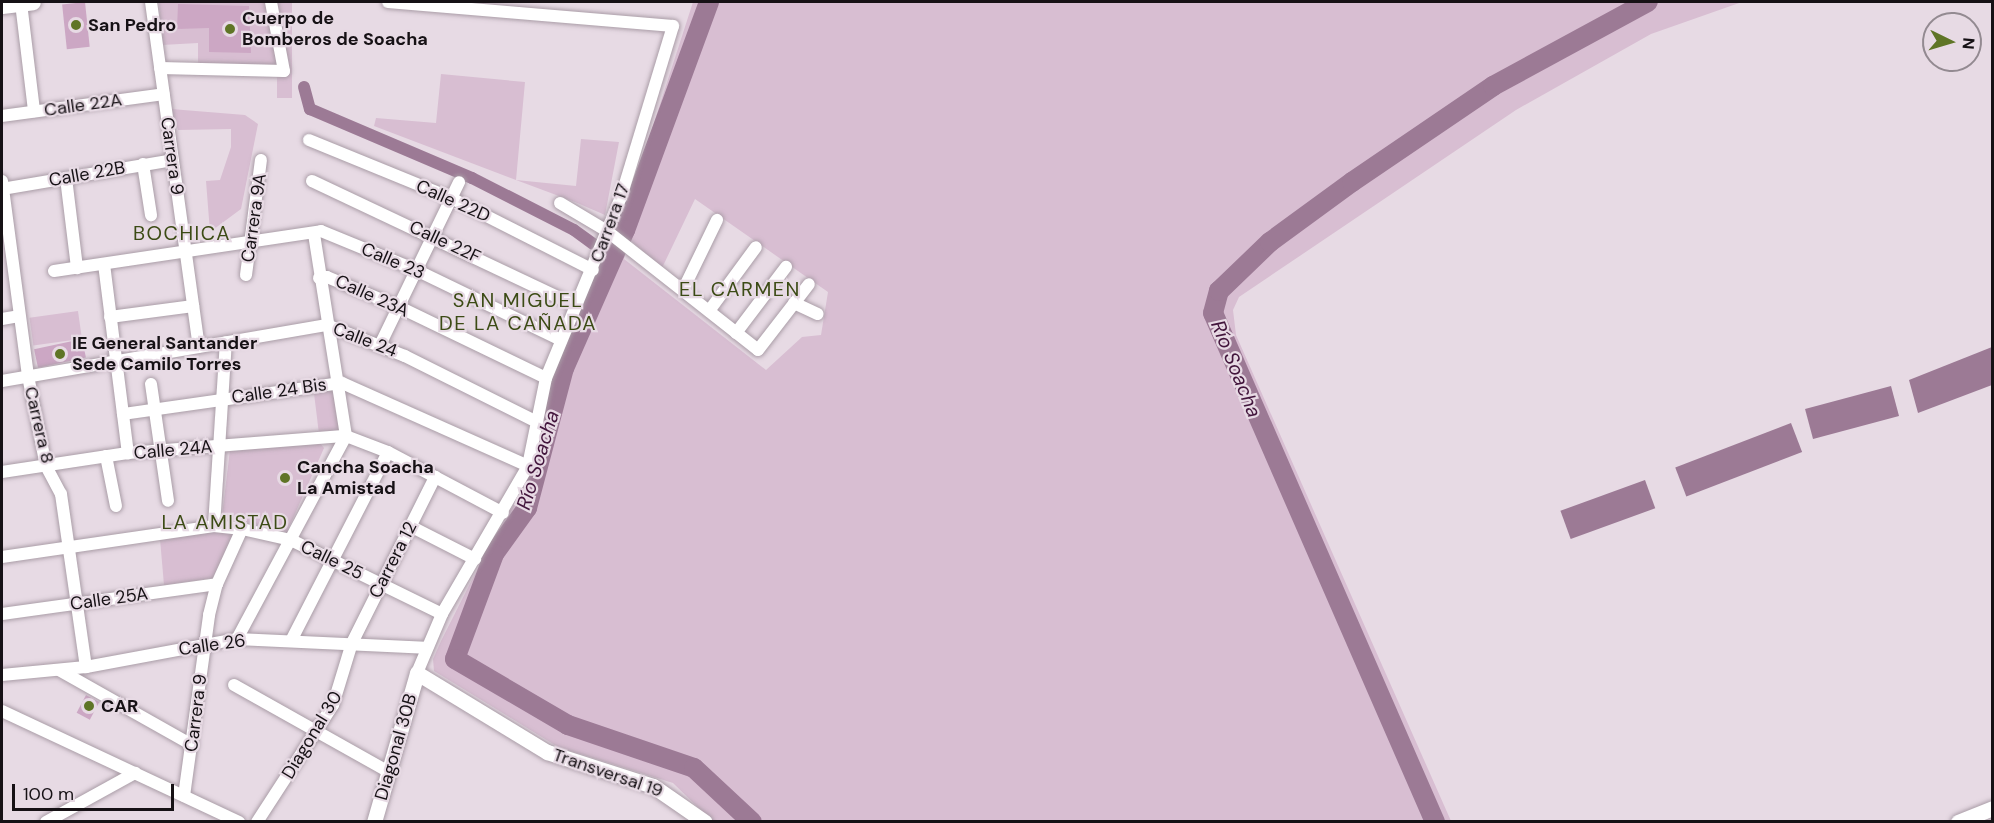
<!DOCTYPE html>
<meta charset="utf-8">
<style>
body{margin:0}
#map{position:relative;width:1994px;height:823px;overflow:hidden;background:#e7dae4;font-family:"DM Sans",sans-serif}
div>[style]{position:absolute}
.green>*{inset:0;background:#d8bed2;transform-origin:0 0}
.water>*{inset:0;background:#9c7a95;transform-origin:0 0}
.canal>*{height:12px;margin:-6px;padding:0 6px;transform-origin:6px;border-radius:6px;background:#9c7a95}
.river>*{height:20px;margin:-10px;padding:0 10px;transform-origin:10px;border-radius:10px;background:#9c7a95}
.building>*{inset:0;background:#cca7c4;transform-origin:0 0}
.roads{filter:drop-shadow(0 0 2px #aa9da7) drop-shadow(0 0 2px #aa9da7)}
.minor>*{height:12px;margin:-6px;padding:0 6px;transform-origin:6px;border-radius:6px;background:#fff}
.major>*{height:15px;margin:-7.5px;padding:0 7.5px;transform-origin:7.5px;border-radius:7.5px;background:#fff}
.dots>*{width:16px;height:16px;translate:-50% -50%;box-sizing:border-box;border:3px solid #e7dae4;border-radius:50%}
span{translate:-50% -50%;white-space:nowrap;text-align:center;line-height:1.15;-webkit-text-stroke:4.5px #e7dae4;paint-order:stroke}
.poi-label{font-size:18px;color:#161115;font-weight:700}
.left{translate:0 -50%;text-align:left}
.street-label{font-size:18px;color:#161115}
.neighbourhood-label{font-size:20px;color:#3c4b15;letter-spacing:1.5px}
.water-label{font-size:20px;color:#42153c;font-style:italic}
.frame{position:absolute;inset:0;border:3px solid #161115;pointer-events:none}
.north{position:absolute;left:1922px;top:12px;width:60px;height:60px;box-sizing:border-box;background:#e7dae4;border:2px solid #938a91;border-radius:50%;rotate:95deg;font-size:16px;font-weight:700;line-height:24px;text-align:center;color:#161115}
.north::after{content:'';display:block;margin:auto;width:21px;height:27px;background:#5f7526;clip-path:polygon(50% 0,100% 100%,50% 72%,0 100%)}
.scale{position:absolute;left:12px;top:784px;width:162px;height:27px;box-sizing:border-box;border:3px solid #161115;border-top:0;padding-left:8px;font-size:18px;line-height:21px;white-space:nowrap;color:#161115;-webkit-text-stroke:4px #e7dae4;paint-order:stroke}
</style>
<div id="map">
<div class="green">
<i style="clip-path:polygon(159px 2px,268px 2px,283px 71px,198px 67px,198px 43px,162px 45px)"></i>
<i style="left:277px;top:2px;width:15px;height:96px"></i>
<i style="clip-path:polygon(evenodd,693px 2px,1742px 2px,1651px 34px,1516px 110px,1239px 297px,1233px 310px,1236px 335px,1451px 821px,712px 821px,673px 783px,558px 747px,434px 671px,433px 659px,441px 641px,492px 540px,527px 483px,552px 380px,620px 228px,693px 2px,695px 199px,828px 292px,821px 335px,802px 337px,766px 370px,624px 259px,629px 239px,662px 268px,695px 199px)"></i>
<i style="clip-path:polygon(441px 74px,525px 82px,516px 180px,576px 186px,581px 139px,619px 142px,605px 215px,575px 202px,516px 180px,374px 126px,376px 118px,436px 123px)"></i>
<i style="clip-path:polygon(171px 109px,245px 115px,258px 124px,241px 209px,210px 232px,206px 181px,220px 180px,231px 147px,231px 129px,178px 130px)"></i>
<i style="left:78px;top:311px;width:28px;height:49px;rotate:82deg"></i>
<i style="clip-path:polygon(337px 383px,346px 436px,319px 434px,313px 385px)"></i>
<i style="clip-path:polygon(319px 442px,324px 448px,287px 532px,222px 516px,230px 450px)"></i>
<i style="clip-path:polygon(215px 530px,234px 533px,213px 578px,164px 585px,160px 539px)"></i>
</div>
<div class="water">
<i style="clip-path:polygon(1992px 347px,1992px 385px,1918px 413px,1909px 380px)"></i>
<i style="left:1891px;top:386px;width:31px;height:89px;rotate:75deg"></i>
<i style="left:1791px;top:423px;width:31px;height:124px;rotate:69deg"></i>
<i style="left:1645px;top:480px;width:30px;height:90px;rotate:70deg"></i>
</div>
<div class="canal">
<i style="left:304px;top:87px;width:23px;rotate:75deg"></i>
<i style="left:310px;top:109px;width:176px;rotate:23.1deg"></i>
<i style="left:472px;top:178px;width:114px;rotate:27deg"></i>
<i style="left:574px;top:230px;width:24px;rotate:36deg"></i>
</div>
<div class="river">
<i style="left:709px;top:2px;width:243px;rotate:110.2deg"></i>
<i style="left:625px;top:230px;width:151px;rotate:113.8deg"></i>
<i style="left:564px;top:368px;width:145px;rotate:104.8deg"></i>
<i style="left:527px;top:508px;width:57px;rotate:125.7deg"></i>
<i style="left:494px;top:554px;width:112px;rotate:110.4deg"></i>
<i style="left:455px;top:659px;width:131px;rotate:30.3deg"></i>
<i style="left:568px;top:725px;width:133px;rotate:18.8deg"></i>
<i style="left:694px;top:768px;width:79px;rotate:43deg"></i>
<i style="left:1435px;top:822px;width:555px;rotate:-113.56deg"></i>
<i style="left:1213px;top:313px;width:23px;rotate:-75deg"></i>
<i style="left:1219px;top:291px;width:71px;rotate:-43.9deg"></i>
<i style="left:1270px;top:242px;width:102px;rotate:-36.2deg"></i>
<i style="left:1352px;top:182px;width:171px;rotate:-34.2deg"></i>
<i style="left:1493px;top:86px;width:176px;rotate:-28.5deg"></i>
</div>
<div class="building">
<i style="left:85px;top:2px;width:45px;height:23px;rotate:84deg"></i>
<i style="clip-path:polygon(178px 4px,249px 6px,251px 53px,209px 52px,209px 28px,177px 29px)"></i>
<i style="left:82px;top:339px;width:19px;height:49px;rotate:78deg"></i>
<i style="left:86px;top:695px;width:15px;height:20px;rotate:28deg"></i>
</div>
<div class="roads">
<div class="minor">
<i style="left:151px;top:2px;width:348px;rotate:82.1deg"></i>
<i style="left:388px;top:2px;width:286px;rotate:4.8deg"></i>
<i style="left:673px;top:26px;width:179px;rotate:106.9deg"></i>
<i style="left:621px;top:197px;width:196px;rotate:112.5deg"></i>
<i style="left:546px;top:378px;width:90px;rotate:101.6deg"></i>
<i style="left:528px;top:466px;width:171px;rotate:120.2deg"></i>
<i style="left:442px;top:614px;width:64px;rotate:113deg"></i>
<i style="left:21px;top:3px;width:109px;rotate:83.1deg"></i>
<i style="left:160px;top:68px;width:124px;rotate:1.4deg"></i>
<i style="left:284px;top:71px;width:70px;rotate:-100.7deg"></i>
<i style="left:2px;top:116px;width:163px;rotate:-7.7deg"></i>
<i style="left:309px;top:140px;width:153px;rotate:22.2deg"></i>
<i style="left:451px;top:198px;width:159px;rotate:26.9deg"></i>
<i style="left:143px;top:164px;width:52px;rotate:81.1deg"></i>
<i style="left:66px;top:178px;width:91px;rotate:83deg"></i>
<i style="left:2px;top:181px;width:197px;rotate:82.4deg"></i>
<i style="left:28px;top:376px;width:92px;rotate:78.7deg"></i>
<i style="left:46px;top:466px;width:32px;rotate:62deg"></i>
<i style="left:61px;top:494px;width:175px;rotate:81.8deg"></i>
<i style="left:312px;top:181px;width:292px;rotate:25.3deg"></i>
<i style="left:2px;top:189px;width:173px;rotate:-9.6deg"></i>
<i style="left:560px;top:203px;width:55px;rotate:30.8deg"></i>
<i style="left:607px;top:231px;width:192px;rotate:38.2deg"></i>
<i style="left:758px;top:350px;width:83px;rotate:-52.3deg"></i>
<i style="left:104px;top:264px;width:191px;rotate:82.8deg"></i>
<i style="left:54px;top:271px;width:270px;rotate:-8.5deg"></i>
<i style="left:321px;top:231px;width:103px;rotate:22.3deg"></i>
<i style="left:416px;top:270px;width:161px;rotate:25.8deg"></i>
<i style="left:246px;top:275px;width:116px;rotate:-82.6deg"></i>
<i style="left:319px;top:278px;width:8px;rotate:-7deg"></i>
<i style="left:327px;top:277px;width:78px;rotate:22.6deg"></i>
<i style="left:399px;top:307px;width:163px;rotate:25.8deg"></i>
<i style="left:683px;top:290px;width:78px;rotate:-64.1deg"></i>
<i style="left:794px;top:303px;width:26px;rotate:25deg"></i>
<i style="left:709px;top:311px;width:79px;rotate:-53.7deg"></i>
<i style="left:110px;top:317px;width:84px;rotate:-7.5deg"></i>
<i style="left:2px;top:319px;width:17px;rotate:-10deg"></i>
<i style="left:736px;top:333px;width:83px;rotate:-52.9deg"></i>
<i style="left:380px;top:345px;width:181px;rotate:-64.1deg"></i>
<i style="left:2px;top:381px;width:330px;rotate:-9.8deg"></i>
<i style="left:327px;top:325px;width:84px;rotate:21.7deg"></i>
<i style="left:405px;top:356px;width:148px;rotate:26.6deg"></i>
<i style="left:151px;top:384px;width:118px;rotate:81.7deg"></i>
<i style="left:123px;top:414px;width:221px;rotate:-8.1deg"></i>
<i style="left:342px;top:383px;width:204px;rotate:24deg"></i>
<i style="left:106px;top:456px;width:51px;rotate:78.7deg"></i>
<i style="left:2px;top:472px;width:127px;rotate:-8.6deg"></i>
<i style="left:128px;top:453px;width:219px;rotate:-4.5deg"></i>
<i style="left:346px;top:436px;width:45px;rotate:20.9deg"></i>
<i style="left:388px;top:452px;width:130px;rotate:27.9deg"></i>
<i style="left:214px;top:526px;width:184px;rotate:-86.3deg"></i>
<i style="left:410px;top:526px;width:73px;rotate:26.9deg"></i>
<i style="left:2px;top:557px;width:214px;rotate:-8.3deg"></i>
<i style="left:214px;top:526px;width:28px;rotate:6deg"></i>
<i style="left:242px;top:529px;width:50px;rotate:12.7deg"></i>
<i style="left:291px;top:540px;width:168px;rotate:26.1deg"></i>
<i style="left:2px;top:614px;width:217px;rotate:-7.9deg"></i>
<i style="left:237px;top:639px;width:230px;rotate:-61.8deg"></i>
<i style="left:346px;top:436px;width:205px;rotate:-99deg"></i>
<i style="left:292px;top:639px;width:210px;rotate:-62.8deg"></i>
<i style="left:59px;top:670px;width:153px;rotate:29.4deg"></i>
<i style="left:2px;top:675px;width:84px;rotate:-5.4deg"></i>
<i style="left:86px;top:667px;width:154px;rotate:-10.5deg"></i>
<i style="left:237px;top:639px;width:188px;rotate:2.7deg"></i>
<i style="left:234px;top:685px;width:178px;rotate:29.3deg"></i>
<i style="left:2px;top:711px;width:262px;rotate:25.1deg"></i>
<i style="left:184px;top:796px;width:183px;rotate:-82.1deg"></i>
<i style="left:209px;top:615px;width:32px;rotate:-76deg"></i>
<i style="left:217px;top:584px;width:60px;rotate:-65.6deg"></i>
<i style="left:46px;top:822px;width:102px;rotate:-28.8deg"></i>
<i style="left:257px;top:822px;width:140px;rotate:-57deg"></i>
<i style="left:333px;top:705px;width:65px;rotate:-73deg"></i>
<i style="left:352px;top:643px;width:186px;rotate:-63.4deg"></i>
</div>
<div class="major">
<i style="left:2px;top:6px;width:31px;rotate:-7deg"></i>
<i style="left:374px;top:822px;width:155px;rotate:-73.9deg"></i>
<i style="left:417px;top:673px;width:152px;rotate:31.3deg"></i>
<i style="left:547px;top:752px;width:111px;rotate:17.8deg"></i>
<i style="left:653px;top:786px;width:63px;rotate:34.7deg"></i>
<i style="left:1958px;top:822px;width:37px;rotate:-22deg"></i>
</div>
</div>
<div class="dots">
<i style="left:76px;top:25px;background:#5f7526"></i>
<i style="left:230px;top:29px;background:#5f7526"></i>
<i style="left:60px;top:354px;background:#5f7526"></i>
<i style="left:285px;top:478px;background:#5f7526"></i>
<i style="left:89px;top:706px;background:#5f7526"></i>
</div>
<div class="poi-label">
<span class="left" style="left:242px;top:29px">Cuerpo de<br>Bomberos de Soacha</span>
<span class="left" style="left:88px;top:25px">San Pedro</span>
<span class="left" style="left:72px;top:354px">IE General Santander<br>Sede Camilo Torres</span>
<span class="left" style="left:297px;top:478px">Cancha Soacha<br>La Amistad</span>
<span class="left" style="left:101px;top:706px">CAR</span>
</div>
<div class="street-label">
<span style="left:83px;top:105px;rotate:-8deg">Calle 22A</span>
<span style="left:172px;top:156px;rotate:82deg">Carrera 9</span>
<span style="left:87px;top:174px;rotate:-10deg">Calle 22B</span>
<span style="left:453px;top:201px;rotate:24deg">Calle 22D</span>
<span style="left:254px;top:218px;rotate:-82deg">Carrera 9A</span>
<span style="left:610px;top:223px;rotate:-70deg">Carrera 17</span>
<span style="left:445px;top:242px;rotate:25deg">Calle 22F</span>
<span style="left:393px;top:261px;rotate:23deg">Calle 23</span>
<span style="left:372px;top:296px;rotate:24deg">Calle 23A</span>
<span style="left:365px;top:340px;rotate:21deg">Calle 24</span>
<span style="left:279px;top:391px;rotate:-8deg">Calle 24 Bis</span>
<span style="left:39px;top:425px;rotate:77deg">Carrera 8</span>
<span style="left:173px;top:450px;rotate:-5deg">Calle 24A</span>
<span style="left:332px;top:560px;rotate:26deg">Calle 25</span>
<span style="left:393px;top:560px;rotate:-63deg">Carrera 12</span>
<span style="left:109px;top:599px;rotate:-8deg">Calle 25A</span>
<span style="left:212px;top:645px;rotate:-8deg">Calle 26</span>
<span style="left:196px;top:713px;rotate:-83deg">Carrera 9</span>
<span style="left:312px;top:735px;rotate:-59deg">Diagonal 30</span>
<span style="left:396px;top:747px;rotate:-74deg">Diagonal 30B</span>
<span style="left:608px;top:773px;rotate:19deg">Transversal 19</span>
</div>
<div class="neighbourhood-label">
<span style="left:182px;top:233px">BOCHICA</span>
<span style="left:740px;top:289px">EL CARMEN</span>
<span style="left:518px;top:312px">SAN MIGUEL<br>DE LA CAÑADA</span>
<span style="left:225px;top:522px">LA AMISTAD</span>
</div>
<div class="water-label">
<span style="left:1236px;top:369px;rotate:68deg">Río Soacha</span>
<span style="left:538px;top:460px;rotate:-73deg">Río Soacha</span>
</div>
<div class="frame"></div>
<div class="north">N</div>
<div class="scale">100 m</div>
</div>
